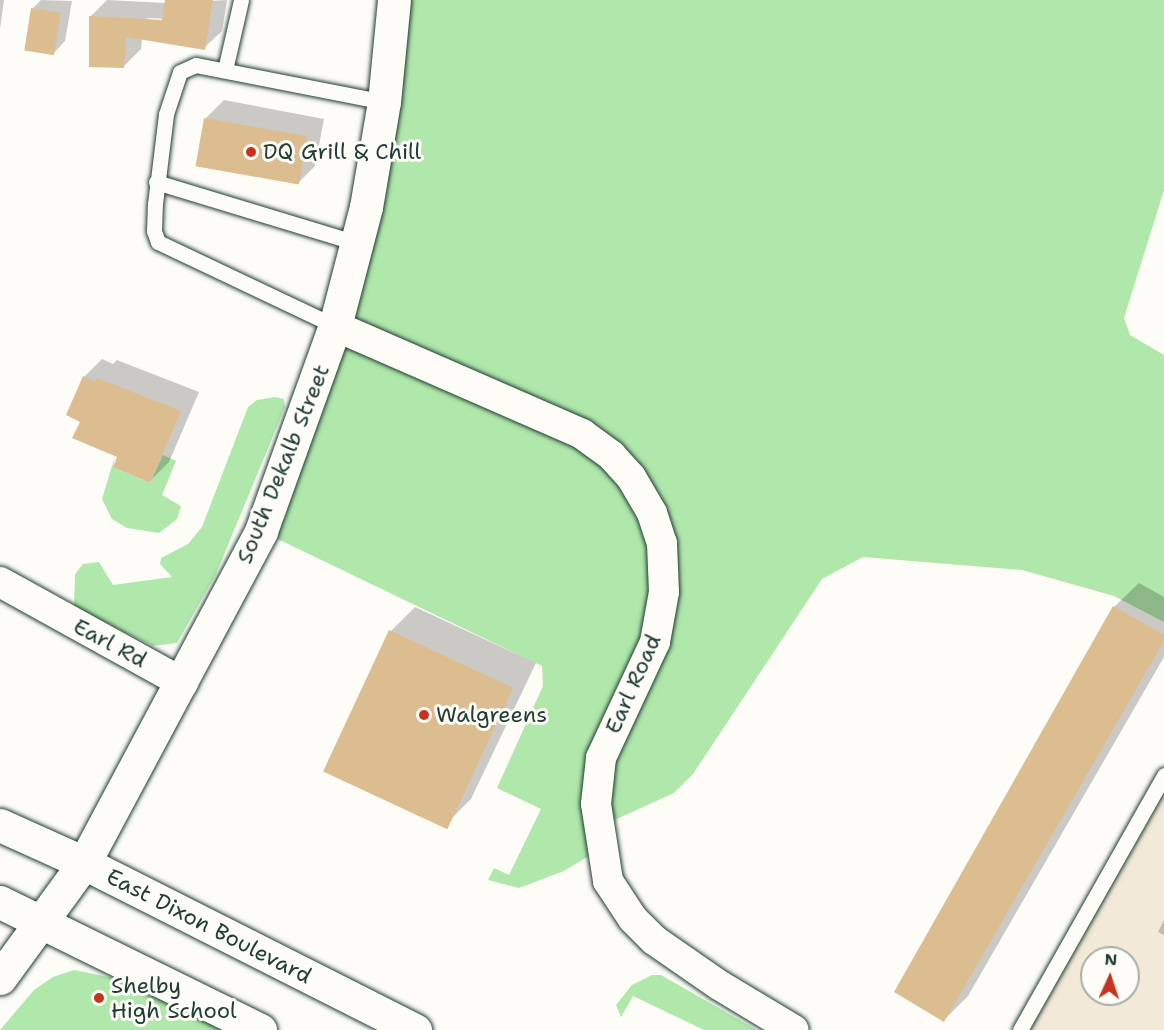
<!DOCTYPE html>
<style>
body{margin:0}
#map{position:relative;width:1164px;height:1030px;overflow:hidden;background:#fdfcf7;font-family:"Shantell Sans",sans-serif}
div>[style]{position:absolute}
.built>*{inset:0;background:#f3e9d8}
.green>*{inset:0;background:#b0e7aa}
.shadow>*{inset:0;background:#0003}
.building>*{inset:0;background:#dcbd8f;transform-origin:0 0}
.roads{filter:drop-shadow(0 0 2px #1f3d34) drop-shadow(0 0 2px #1f3d34)}
.lane>*{height:15px;margin:-7.5px;padding:0 7.5px;transform-origin:7.5px;border-radius:7.5px;background:#fdfcf7}
.street>*{height:30px;margin:-15px;padding:0 15px;transform-origin:15px;border-radius:15px;background:#fdfcf7}
.secondary>*{height:33px;margin:-16.5px;padding:0 16.5px;transform-origin:16.5px;border-radius:16.5px;background:#fdfcf7}
.highway>*{height:33px;margin:-16.5px;padding:0 16.5px;transform-origin:16.5px;border-radius:16.5px;background:#fdfcf7}
.dots>*{width:16px;height:16px;translate:-50% -50%;box-sizing:border-box;border:3px solid #fdfcf7;border-radius:50%}
span{translate:-50% -50%;white-space:nowrap;text-align:center;line-height:1.15;-webkit-text-stroke:6px #fdfcf7;paint-order:stroke}
.poi-label{font-size:22px;color:#1f3d34}
.left{translate:0 -50%;text-align:left}
.street-label{font-size:22px;color:#1f3d34}
.north{position:absolute;left:1080px;top:946px;width:60px;height:60px;box-sizing:border-box;background:#fdfcf7;border:2px solid #a4b0a9;border-radius:50%;rotate:3deg;font-size:16px;font-weight:700;line-height:24px;text-align:center;color:#1f3d34}
.north::after{content:'';display:block;margin:auto;width:21px;height:27px;background:#c8321e;clip-path:polygon(50% 0,100% 100%,50% 72%,0 100%)}
</style>
<div id="map">
<div class="built">
<i style="clip-path:polygon(evenodd,1164px 775px,1164px 1030px,1020px 1030px,1164px 775px,1092px 958px,1128px 958px,1128px 994px,1092px 994px,1092px 958px)"></i>
</div>
<div class="green">
<i style="clip-path:polygon(394px 0,1164px 0,1164px 190px,1124px 318px,1130px 335px,1164px 355px,1164px 622px,1114px 596px,1022px 570px,863px 557px,822px 579px,693px 774px,674px 793px,599px 827px,602px 848px,564px 871px,519px 888px,488px 880px,494px 868px,509px 875px,541px 809px,497px 788px,543px 686px,542px 666px,261px 531px,314px 391px)"></i>
<i style="clip-path:polygon(275px 397px,284px 399px,285px 407px,216px 574px,177px 643px,153px 646px,74px 607px,75px 574px,83px 564px,99px 562px,113px 585px,172px 577px,160px 564px,161px 558px,188px 544px,202px 527px,248px 407px,257px 400px)"></i>
<i style="clip-path:polygon(163px 455px,176px 461px,162px 495px,181px 506px,177px 519px,159px 533px,127px 528px,112px 519px,102px 499px,115px 456px,113px 467px,150px 483px)"></i>
<i style="clip-path:polygon(74px 970px,134px 982px,238px 1030px,0 1030px,34px 990px,53px 977px)"></i>
<i style="clip-path:polygon(652px 975px,661px 975px,757px 1030px,704px 1030px,633px 996px,621px 1017px,616px 1005px,632px 985px)"></i>
</div>
<div class="shadow">
<i style="clip-path:polygon(0 0,4px 0,0 29px)"></i>
<i style="clip-path:polygon(41px 0,72px 1px,65px 41px,53px 54px,32px 9px)"></i>
<i style="clip-path:polygon(evenodd,107px 0,166px 3px,227px 0,222px 31px,204px 48px,142px 38px,141px 49px,123px 67px,90px 17px,107px 0,146px 18px,170px 19px,154px 21px,146px 18px)"></i>
<i style="clip-path:polygon(224px 100px,324px 119px,315px 166px,297px 184px,197px 165px,206px 118px)"></i>
<i style="clip-path:polygon(102px 359px,113px 364px,117px 360px,199px 392px,169px 462px,150px 481px,82px 421px,84px 377px)"></i>
<i style="clip-path:polygon(1139px 583px,1164px 597px,1164px 657px,968px 996px,944px 1020px,1114px 607px)"></i>
<i style="clip-path:polygon(415px 607px,536px 663px,471px 799px,447px 823px,391px 631px)"></i>
<i style="clip-path:polygon(1164px 920px,1164px 935px,1158px 932px)"></i>
</div>
<div class="building">
<i style="clip-path:polygon(165px 0,213px 0,205px 50px,126px 37px,124px 68px,89px 67px,89px 16px,162px 20px)"></i>
<i style="left:31px;top:8px;width:30px;height:43px;rotate:9deg"></i>
<i style="left:204px;top:118px;width:105px;height:49px;rotate:10deg"></i>
<i style="clip-path:polygon(83px 376px,95px 382px,97px 378px,181px 411px,150px 483px,113px 467px,117px 457px,72px 438px,80px 422px,66px 415px)"></i>
<i style="clip-path:polygon(1113px 606px,1164px 635px,1164px 641px,944px 1022px,894px 992px)"></i>
<i style="left:389px;top:630px;width:137px;height:156px;rotate:25deg"></i>
</div>
<div class="roads">
<div class="lane">
<i style="left:225px;top:70px;width:72px;rotate:-77.1deg"></i>
<i style="left:156px;top:182px;width:210px;rotate:16.9deg"></i>
<i style="left:335px;top:326px;width:196px;rotate:-154.6deg"></i>
<i style="left:158px;top:242px;width:12px;rotate:-110deg"></i>
<i style="left:154px;top:231px;width:27px;rotate:-88deg"></i>
<i style="left:155px;top:204px;width:91px;rotate:-83deg"></i>
<i style="left:166px;top:114px;width:44px;rotate:-71.6deg"></i>
<i style="left:180px;top:72px;width:17px;rotate:-24deg"></i>
<i style="left:196px;top:65px;width:192px;rotate:11.1deg"></i>
<i style="left:1020px;top:1030px;width:293px;rotate:-60.5deg"></i>
</div>
<div class="street">
<i style="left:335px;top:326px;width:270px;rotate:23.6deg"></i>
<i style="left:582px;top:434px;width:36px;rotate:36deg"></i>
<i style="left:611px;top:455px;width:30px;rotate:48deg"></i>
<i style="left:631px;top:477px;width:42px;rotate:59.7deg"></i>
<i style="left:652px;top:513px;width:32px;rotate:72deg"></i>
<i style="left:662px;top:543px;width:49px;rotate:87.7deg"></i>
<i style="left:664px;top:592px;width:51px;rotate:100.2deg"></i>
<i style="left:655px;top:642px;width:128px;rotate:115deg"></i>
<i style="left:601px;top:758px;width:46px;rotate:96.2deg"></i>
<i style="left:596px;top:804px;width:78px;rotate:81.1deg"></i>
<i style="left:608px;top:881px;width:45px;rotate:56.7deg"></i>
<i style="left:633px;top:919px;width:30px;rotate:45deg"></i>
<i style="left:654px;top:940px;width:79px;rotate:34.7deg"></i>
<i style="left:719px;top:985px;width:87px;rotate:31deg"></i>
<i style="left:0;top:582px;width:209px;rotate:28.9deg"></i>
</div>
<div class="secondary">
<i style="left:0;top:978px;width:142px;rotate:-53.9deg"></i>
<i style="left:84px;top:863px;width:376px;rotate:-61.9deg"></i>
<i style="left:261px;top:531px;width:218px;rotate:-70.2deg"></i>
<i style="left:335px;top:326px;width:123px;rotate:-75.4deg"></i>
<i style="left:366px;top:207px;width:107px;rotate:-80.3deg"></i>
<i style="left:384px;top:102px;width:102px;rotate:-84.4deg"></i>
</div>
<div class="highway">
<i style="left:0;top:825px;width:92px;rotate:24.3deg"></i>
<i style="left:84px;top:863px;width:371px;rotate:26.8deg"></i>
<i style="left:0;top:902px;width:290px;rotate:26.2deg"></i>
</div>
</div>
<div class="dots">
<i style="left:251px;top:152px;background:#c8321e"></i>
<i style="left:424px;top:715px;background:#c8321e"></i>
<i style="left:99px;top:998px;background:#c8321e"></i>
</div>
<div class="poi-label">
<span class="left" style="left:263px;top:152px">DQ Grill &amp; Chill</span>
<span class="left" style="left:436px;top:715px">Walgreens</span>
<span class="left" style="left:111px;top:998px">Shelby<br>High School</span>
</div>
<div class="street-label">
<span style="left:283px;top:464px;rotate:-68deg">South Dekalb Street</span>
<span style="left:110px;top:643px;rotate:28deg">Earl Rd</span>
<span style="left:633px;top:684px;rotate:-66deg">Earl Road</span>
<span style="left:209px;top:926px;rotate:27deg">East Dixon Boulevard</span>
</div>
<div class="north">N</div>
</div>
